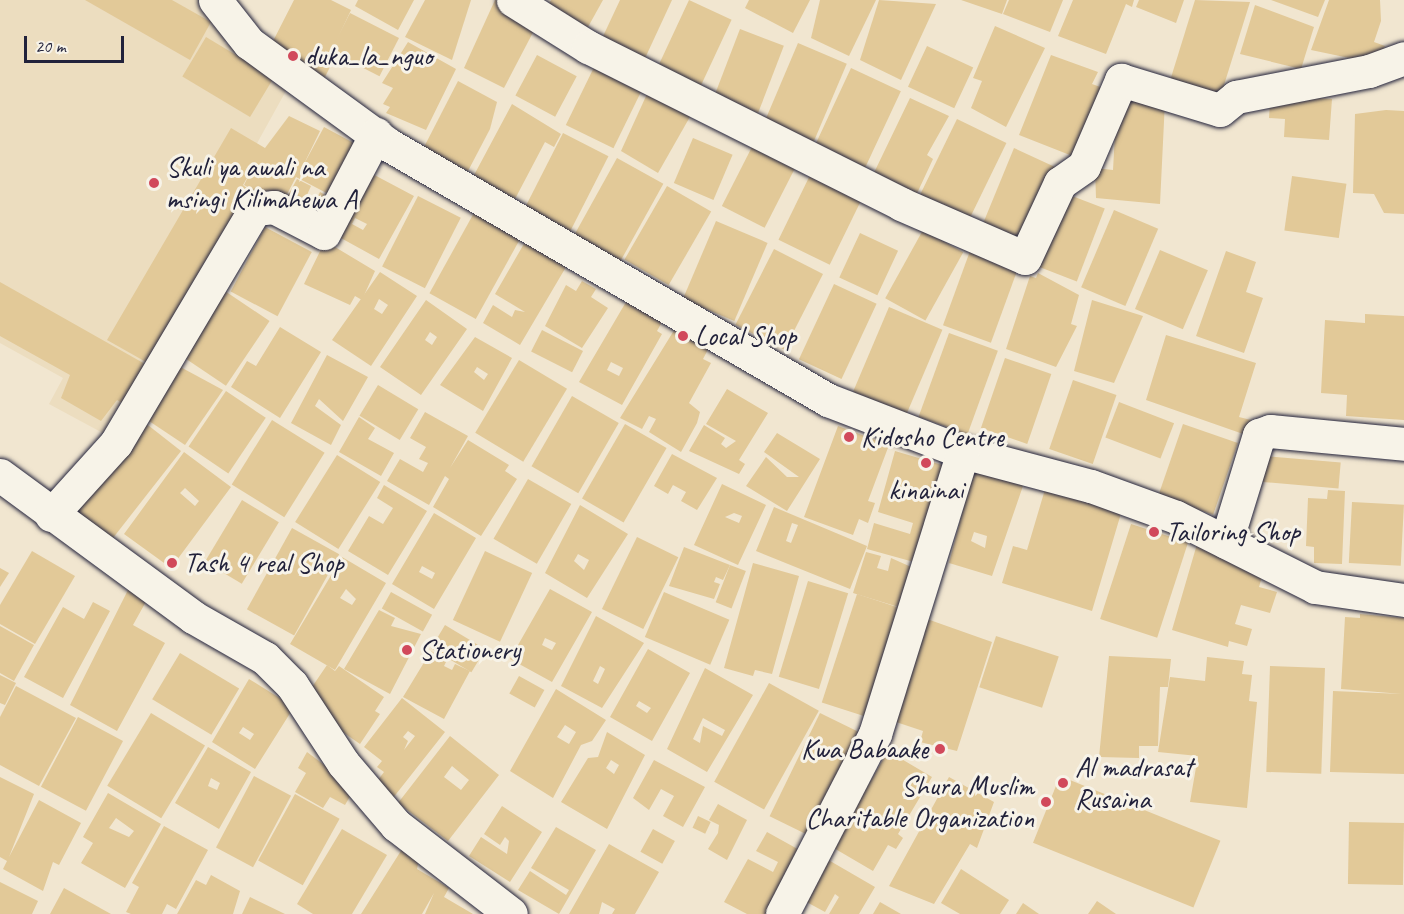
<!DOCTYPE html>
<style>
body{margin:0}
#map{position:relative;width:1404px;height:914px;overflow:hidden;background:#f1e6d0;font-family:Caveat,sans-serif}
div>[style]{position:absolute}
.built>*{inset:0;background:#ecddbf}
.building>*{inset:0;background:#e2c998;transform-origin:0 0}
.roads{filter:drop-shadow(0 0 2px #22223b) drop-shadow(0 0 2px #22223b)}
.minor>*{height:33px;margin:-16.5px;padding:0 16.5px;transform-origin:16.5px;border-radius:16.5px;background:#f7f3e8}
.dots>*{width:16px;height:16px;translate:-50% -50%;box-sizing:border-box;border:3px solid #f7f3e8;border-radius:50%}
span{translate:-50% -50%;white-space:nowrap;text-align:center;line-height:1.15;-webkit-text-stroke:6px #f7f3e8;paint-order:stroke}
.poi-label{font-size:28px;color:#22223b}
.left{translate:0 -50%;text-align:left}
.right{translate:-100% -50%;text-align:right}
.scale{position:absolute;left:24px;top:36px;width:100px;height:27px;box-sizing:border-box;border:3px solid #22223b;border-top:0;padding-left:8px;font-size:18px;line-height:21px;white-space:nowrap;color:#22223b;-webkit-text-stroke:4px #f7f3e8;paint-order:stroke}
</style>
<div id="map">
<div class="built">
<i style="clip-path:polygon(0 0,204px 0,238px 19px,224px 43px,292px 80px,235px 183px,249px 190px,112px 438px,49px 404px,63px 378px,0 343px)"></i>
</div>
<div class="building">
<i style="clip-path:polygon(85px 0,172px 0,211px 22px,190px 60px)"></i>
<i style="clip-path:polygon(294px 0,331px 0,351px 10px,328px 59px,333px 61px,325px 77px,270px 47px)"></i>
<i style="clip-path:polygon(358px 0,414px 0,398px 30px,355px 6px)"></i>
<i style="clip-path:polygon(425px 0,471px 0,452px 60px,405px 37px)"></i>
<i style="clip-path:polygon(495px 0,507px 0,540px 19px,504px 88px,464px 68px)"></i>
<i style="clip-path:polygon(551px 0,603px 0,588px 27px,544px 13px)"></i>
<i style="clip-path:polygon(620px 0,672px 0,641px 67px,598px 47px)"></i>
<i style="left:689px;top:0;width:47px;height:80px;rotate:25deg"></i>
<i style="clip-path:polygon(749px 0,810px 0,793px 33px,745px 8px)"></i>
<i style="clip-path:polygon(820px 0,876px 0,849px 56px,811px 38px)"></i>
<i style="clip-path:polygon(879px 0,936px 4px,901px 80px,860px 60px)"></i>
<i style="clip-path:polygon(961px 0,1007px 0,1002px 14px)"></i>
<i style="clip-path:polygon(1009px 0,1063px 0,1050px 32px,1003px 14px)"></i>
<i style="clip-path:polygon(1073px 0,1134px 0,1132px 7px,1126px 4px,1106px 54px,1058px 36px)"></i>
<i style="clip-path:polygon(1139px 0,1184px 0,1176px 23px,1136px 7px)"></i>
<i style="clip-path:polygon(1195px 0,1250px 2px,1219px 101px,1169px 84px)"></i>
<i style="clip-path:polygon(1271px 0,1325px 0,1318px 17px)"></i>
<i style="clip-path:polygon(1329px 0,1380px 0,1381px 21px,1374px 42px,1385px 46px,1378px 64px,1311px 50px)"></i>
<i style="clip-path:polygon(1255px 5px,1314px 27px,1301px 69px,1240px 54px)"></i>
<i style="left:350px;top:13px;width:55px;height:43px;rotate:27deg"></i>
<i style="clip-path:polygon(995px 26px,1045px 48px,1006px 127px,971px 108px,982px 81px,973px 78px)"></i>
<i style="left:740px;top:29px;width:47px;height:72px;rotate:21deg"></i>
<i style="left:206px;top:37px;width:79px;height:46px;rotate:31deg"></i>
<i style="clip-path:polygon(408px 42px,456px 69px,426px 130px,386px 113px,390px 107px,383px 104px,393px 88px,382px 83px)"></i>
<i style="left:798px;top:43px;width:53px;height:88px;rotate:23deg"></i>
<i style="left:927px;top:46px;width:51px;height:45px;rotate:25deg"></i>
<i style="left:537px;top:55px;width:45px;height:46px;rotate:28deg"></i>
<i style="left:600px;top:55px;width:53px;height:78px;rotate:26deg"></i>
<i style="clip-path:polygon(1051px 55px,1098px 72px,1092px 84px,1106px 89px,1080px 159px,1019px 135px)"></i>
<i style="left:851px;top:68px;width:55px;height:84px;rotate:25deg"></i>
<i style="clip-path:polygon(458px 81px,497px 102px,490px 129px,468px 171px,423px 149px)"></i>
<i style="clip-path:polygon(652px 83px,695px 108px,658px 173px,621px 151px)"></i>
<i style="clip-path:polygon(1287px 96px,1332px 99px,1329px 140px,1284px 137px,1285px 119px,1269px 118px,1270px 102px)"></i>
<i style="clip-path:polygon(910px 98px,949px 116px,927px 155px,933px 159px,913px 202px,870px 181px)"></i>
<i style="clip-path:polygon(1117px 98px,1165px 101px,1160px 204px,1096px 198px,1095px 168px,1113px 170px)"></i>
<i style="clip-path:polygon(512px 104px,561px 134px,554px 147px,545px 142px,515px 199px,473px 177px)"></i>
<i style="clip-path:polygon(1386px 110px,1404px 111px,1404px 214px,1384px 213px,1374px 194px,1353px 193px,1355px 114px)"></i>
<i style="clip-path:polygon(289px 116px,320px 131px,303px 166px,324px 127px,363px 148px,336px 198px,296px 177px,281px 206px,244px 185px,251px 171px,243px 185px,248px 189px,146px 362px,107px 340px,231px 128px,265px 148px)"></i>
<i style="left:957px;top:119px;width:55px;height:92px;rotate:26deg"></i>
<i style="left:563px;top:133px;width:51px;height:85px;rotate:27deg"></i>
<i style="left:693px;top:138px;width:43px;height:49px;rotate:23deg"></i>
<i style="left:755px;top:141px;width:48px;height:73px;rotate:27deg"></i>
<i style="clip-path:polygon(1014px 148px,1055px 167px,1026px 248px,982px 226px)"></i>
<i style="left:617px;top:158px;width:53px;height:89px;rotate:29deg"></i>
<i style="left:814px;top:167px;width:57px;height:81px;rotate:26deg"></i>
<i style="clip-path:polygon(evenodd,365px 170px,414px 196px,379px 259px,330px 232px,365px 170px,355px 218px,367px 224px,363px 230px,352px 224px,355px 218px)"></i>
<i style="left:1292px;top:176px;width:55px;height:55px;rotate:8deg"></i>
<i style="clip-path:polygon(297px 179px,311px 186px,307px 195px,316px 200px,320px 192px,334px 200px,321px 228px,282px 206px)"></i>
<i style="left:667px;top:186px;width:51px;height:85px;rotate:30deg"></i>
<i style="left:1059px;top:191px;width:49px;height:78px;rotate:21deg"></i>
<i style="left:418px;top:196px;width:48px;height:79px;rotate:27deg"></i>
<i style="left:1114px;top:210px;width:48px;height:84px;rotate:23deg"></i>
<i style="left:475px;top:211px;width:53px;height:94px;rotate:29deg"></i>
<i style="left:716px;top:221px;width:56px;height:85px;rotate:23deg"></i>
<i style="left:265px;top:227px;width:53px;height:73px;rotate:28deg"></i>
<i style="left:923px;top:230px;width:46px;height:78px;rotate:29deg"></i>
<i style="left:860px;top:233px;width:42px;height:49px;rotate:25deg"></i>
<i style="clip-path:polygon(325px 241px,375px 271px,362px 300px,355px 296px,350px 305px,304px 284px)"></i>
<i style="clip-path:polygon(525px 242px,566px 267px,520px 345px,483px 323px,493px 305px,512px 317px,515px 310px,525px 312px,495px 294px)"></i>
<i style="left:774px;top:249px;width:55px;height:85px;rotate:27deg"></i>
<i style="left:1160px;top:250px;width:52px;height:64px;rotate:23deg"></i>
<i style="left:970px;top:251px;width:51px;height:79px;rotate:20deg"></i>
<i style="clip-path:polygon(1226px 251px,1256px 262px,1246px 292px,1263px 298px,1244px 353px,1196px 336px)"></i>
<i style="clip-path:polygon(evenodd,380px 272px,417px 296px,371px 366px,332px 340px,380px 272px,379px 299px,388px 305px,382px 314px,374px 309px,379px 299px)"></i>
<i style="clip-path:polygon(1038px 273px,1079px 295px,1071px 324px,1077px 326px,1056px 367px,1006px 349px,1030px 276px,1036px 278px)"></i>
<i style="clip-path:polygon(582px 281px,596px 289px,591px 297px,608px 308px,582px 348px,545px 326px,566px 285px,576px 291px)"></i>
<i style="clip-path:polygon(0 282px,145px 364px,122px 403px,117px 400px,101px 421px,61px 398px,70px 375px,0 336px)"></i>
<i style="left:834px;top:284px;width:47px;height:83px;rotate:25deg"></i>
<i style="left:219px;top:287px;width:61px;height:78px;rotate:34deg"></i>
<i style="clip-path:polygon(evenodd,426px 300px,467px 329px,421px 395px,380px 367px,426px 300px,430px 332px,437px 337px,432px 345px,425px 340px,430px 332px)"></i>
<i style="clip-path:polygon(1092px 300px,1143px 316px,1114px 383px,1074px 371px)"></i>
<i style="clip-path:polygon(evenodd,626px 302px,662px 322px,657px 331px,662px 334px,622px 405px,579px 382px,626px 302px,611px 362px,623px 368px,619px 376px,607px 370px,611px 362px)"></i>
<i style="left:889px;top:307px;width:58px;height:92px;rotate:23deg"></i>
<i style="clip-path:polygon(1365px 314px,1404px 316px,1404px 420px,1346px 416px,1347px 395px,1321px 393px,1325px 320px,1365px 323px)"></i>
<i style="clip-path:polygon(681px 319px,714px 338px,703px 359px,711px 363px,689px 403px,700px 412px,697px 423px,681px 452px,649px 432px,656px 419px,649px 416px,642px 429px,620px 418px)"></i>
<i style="clip-path:polygon(280px 327px,321px 352px,280px 418px,231px 387px,247px 361px,256px 366px)"></i>
<i style="left:542px;top:330px;width:46px;height:24px;rotate:27deg"></i>
<i style="left:949px;top:333px;width:52px;height:89px;rotate:20deg"></i>
<i style="clip-path:polygon(1166px 335px,1256px 363px,1239px 417px,1251px 420px,1246px 435px,1146px 400px)"></i>
<i style="clip-path:polygon(evenodd,475px 337px,512px 358px,483px 411px,440px 385px,475px 337px,477px 367px,488px 374px,484px 380px,474px 372px,477px 367px)"></i>
<i style="clip-path:polygon(327px 355px,368px 377px,343px 421px,319px 399px,315px 406px,341px 425px,331px 445px,291px 423px)"></i>
<i style="left:1005px;top:358px;width:49px;height:74px;rotate:19deg"></i>
<i style="left:519px;top:360px;width:56px;height:85px;rotate:31deg"></i>
<i style="clip-path:polygon(173px 363px,223px 390px,185px 445px,146px 419px)"></i>
<i style="left:1073px;top:380px;width:46px;height:73px;rotate:19deg"></i>
<i style="left:378px;top:385px;width:47px;height:36px;rotate:31deg"></i>
<i style="clip-path:polygon(727px 389px,768px 413px,739px 460px,745px 464px,739px 474px,689px 451px,704px 425px,725px 438px,721px 444px,726px 448px,736px 441px,706px 424px)"></i>
<i style="left:226px;top:391px;width:48px;height:67px;rotate:34deg"></i>
<i style="left:572px;top:396px;width:54px;height:81px;rotate:30deg"></i>
<i style="left:1119px;top:402px;width:59px;height:38px;rotate:21deg"></i>
<i style="clip-path:polygon(425px 412px,468px 436px,450px 468px,468px 440px,509px 465px,505px 471px,517px 479px,481px 536px,433px 507px,449px 479px,445px 476px,429px 505px,387px 481px,400px 459px,423px 472px,428px 463px,419px 459px,426px 447px,410px 438px)"></i>
<i style="clip-path:polygon(359px 417px,375px 428px,368px 439px,394px 453px,381px 476px,339px 452px)"></i>
<i style="left:272px;top:420px;width:62px;height:76px;rotate:32deg"></i>
<i style="left:144px;top:422px;width:47px;height:119px;rotate:38deg"></i>
<i style="left:625px;top:424px;width:48px;height:86px;rotate:30deg"></i>
<i style="left:1183px;top:424px;width:58px;height:76px;rotate:19deg"></i>
<i style="clip-path:polygon(838px 426px,889px 445px,868px 501px,875px 503px,868px 523px,859px 519px,853px 535px,804px 517px)"></i>
<i style="clip-path:polygon(777px 433px,820px 459px,787px 511px,746px 486px,766px 457px,787px 477px,799px 477px,764px 452px)"></i>
<i style="clip-path:polygon(895px 451px,949px 467px,921px 564px,867px 549px,874px 523px,910px 534px,913px 523px,878px 512px)"></i>
<i style="clip-path:polygon(evenodd,184px 452px,231px 487px,171px 568px,124px 534px,184px 452px,185px 488px,199px 501px,195px 506px,180px 493px,185px 488px)"></i>
<i style="clip-path:polygon(672px 454px,717px 478px,697px 510px,681px 501px,686px 492px,673px 485px,668px 494px,654px 486px)"></i>
<i style="left:337px;top:455px;width:51px;height:79px;rotate:32deg"></i>
<i style="left:1265px;top:456px;width:76px;height:26px;rotate:5deg"></i>
<i style="clip-path:polygon(evenodd,974px 468px,1024px 483px,992px 576px,949px 563px,974px 468px,974px 532px,987px 536px,985px 548px,971px 541px,974px 532px)"></i>
<i style="left:528px;top:479px;width:50px;height:69px;rotate:30deg"></i>
<i style="clip-path:polygon(evenodd,722px 484px,766px 505px,738px 565px,694px 545px,722px 484px,734px 513px,742px 516px,739px 523px,725px 517px,734px 513px)"></i>
<i style="clip-path:polygon(384px 485px,427px 511px,388px 575px,348px 551px,369px 516px,383px 524px,393px 508px,377px 498px)"></i>
<i style="clip-path:polygon(1046px 486px,1122px 510px,1092px 611px,1002px 583px,1013px 546px,1027px 550px)"></i>
<i style="clip-path:polygon(1328px 490px,1345px 491px,1342px 564px,1314px 563px,1314px 547px,1306px 546px,1308px 498px,1327px 499px)"></i>
<i style="left:242px;top:500px;width:43px;height:72px;rotate:31deg"></i>
<i style="left:1352px;top:502px;width:52px;height:61px;rotate:3deg"></i>
<i style="clip-path:polygon(evenodd,580px 505px,628px 534px,587px 598px,545px 573px,580px 505px,578px 554px,589px 560px,584px 570px,574px 561px,578px 554px)"></i>
<i style="clip-path:polygon(evenodd,774px 507px,867px 546px,850px 589px,756px 551px,774px 507px,792px 523px,798px 525px,791px 543px,786px 541px,792px 523px)"></i>
<i style="clip-path:polygon(evenodd,434px 513px,476px 538px,434px 609px,392px 584px,434px 513px,422px 566px,435px 573px,432px 579px,419px 572px,422px 566px)"></i>
<i style="left:1131px;top:524px;width:60px;height:100px;rotate:18deg"></i>
<i style="left:292px;top:528px;width:54px;height:93px;rotate:29deg"></i>
<i style="left:637px;top:537px;width:46px;height:80px;rotate:26deg"></i>
<i style="clip-path:polygon(1197px 544px,1264px 570px,1259px 587px,1277px 592px,1270px 613px,1241px 605px,1235px 624px,1252px 629px,1247px 646px,1229px 641px,1228px 647px,1172px 630px)"></i>
<i style="clip-path:polygon(684px 547px,730px 565px,723px 580px,716px 577px,714px 582px,720px 584px,714px 599px,669px 586px)"></i>
<i style="clip-path:polygon(32px 551px,75px 576px,35px 644px,0 624px,0 605px)"></i>
<i style="left:485px;top:551px;width:52px;height:76px;rotate:25deg"></i>
<i style="clip-path:polygon(866px 552px,881px 556px,877px 568px,888px 571px,891px 558px,918px 570px,905px 609px,853px 593px)"></i>
<i style="clip-path:polygon(evenodd,342px 557px,386px 583px,335px 670px,290px 644px,342px 557px,346px 589px,356px 599px,352px 605px,340px 598px,346px 589px)"></i>
<i style="clip-path:polygon(753px 563px,799px 576px,772px 674px,755px 670px,753px 676px,724px 668px)"></i>
<i style="left:730px;top:565px;width:17px;height:40px;rotate:21deg"></i>
<i style="clip-path:polygon(0 568px,9px 573px,0 587px)"></i>
<i style="left:808px;top:581px;width:42px;height:100px;rotate:17deg"></i>
<i style="clip-path:polygon(129px 588px,148px 598px,133px 625px,165px 643px,117px 731px,70px 705px)"></i>
<i style="clip-path:polygon(evenodd,550px 589px,592px 612px,552px 682px,510px 659px,550px 589px,545px 638px,556px 643px,552px 650px,542px 645px,545px 638px)"></i>
<i style="left:391px;top:592px;width:47px;height:19px;rotate:29deg"></i>
<i style="left:664px;top:592px;width:71px;height:49px;rotate:23deg"></i>
<i style="left:857px;top:594px;width:54px;height:114px;rotate:18deg"></i>
<i style="clip-path:polygon(93px 602px,110px 611px,63px 698px,24px 677px,63px 607px,84px 619px)"></i>
<i style="clip-path:polygon(379px 610px,395px 618px,391px 626px,421px 634px,390px 694px,344px 669px)"></i>
<i style="clip-path:polygon(1360px 614px,1404px 618px,1404px 774px,1330px 772px,1333px 691px,1402px 694px,1341px 689px,1345px 617px,1360px 618px)"></i>
<i style="clip-path:polygon(evenodd,596px 616px,644px 643px,602px 708px,561px 686px,596px 616px,600px 666px,605px 669px,598px 684px,593px 681px,600px 666px)"></i>
<i style="clip-path:polygon(927px 619px,992px 642px,957px 751px,920px 742px,923px 731px,893px 721px)"></i>
<i style="left:445px;top:625px;width:47px;height:27px;rotate:31deg"></i>
<i style="clip-path:polygon(0 626px,34px 645px,14px 681px,0 673px)"></i>
<i style="left:996px;top:636px;width:66px;height:54px;rotate:18deg"></i>
<i style="clip-path:polygon(evenodd,648px 649px,690px 673px,652px 741px,610px 717px,648px 649px,639px 701px,651px 708px,647px 713px,636px 706px,639px 701px)"></i>
<i style="clip-path:polygon(431px 651px,447px 660px,444px 666px,452px 670px,455px 664px,470px 671px,444px 719px,403px 697px)"></i>
<i style="left:180px;top:653px;width:69px;height:54px;rotate:31deg"></i>
<i style="clip-path:polygon(1109px 656px,1171px 659px,1168px 687px,1160px 687px,1158px 746px,1139px 746px,1139px 758px,1099px 757px)"></i>
<i style="clip-path:polygon(1207px 657px,1244px 661px,1242px 674px,1252px 675px,1249px 701px,1257px 702px,1247px 808px,1190px 802px,1198px 756px,1158px 752px,1170px 677px,1205px 681px)"></i>
<i style="clip-path:polygon(327px 665px,335px 671px,339px 666px,384px 697px,375px 711px,380px 714px,360px 744px,301px 703px)"></i>
<i style="left:1270px;top:666px;width:55px;height:106px;rotate:2deg"></i>
<i style="clip-path:polygon(evenodd,705px 668px,753px 695px,707px 772px,667px 749px,705px 668px,703px 718px,725px 730px,722px 736px,703px 726px,700px 743px,693px 739px,703px 718px)"></i>
<i style="clip-path:polygon(0 675px,16px 683px,5px 705px,0 703px)"></i>
<i style="left:519px;top:676px;width:29px;height:20px;rotate:29deg"></i>
<i style="clip-path:polygon(evenodd,249px 679px,294px 707px,255px 769px,212px 742px,249px 679px,243px 727px,254px 734px,250px 740px,239px 733px,243px 727px)"></i>
<i style="left:769px;top:683px;width:57px;height:113px;rotate:29deg"></i>
<i style="clip-path:polygon(16px 686px,76px 718px,39px 786px,0 765px,0 717px)"></i>
<i style="clip-path:polygon(evenodd,556px 689px,606px 720px,592px 741px,581px 745px,553px 798px,510px 771px,556px 689px,565px 725px,576px 732px,569px 744px,557px 737px,565px 725px)"></i>
<i style="clip-path:polygon(evenodd,402px 698px,445px 732px,393px 798px,375px 784px,384px 772px,377px 767px,382px 761px,364px 747px,402px 698px,408px 731px,415px 736px,404px 750px,408px 741px,403px 737px,408px 731px)"></i>
<i style="left:151px;top:713px;width:63px;height:85px;rotate:31deg"></i>
<i style="left:820px;top:713px;width:50px;height:115px;rotate:26deg"></i>
<i style="left:78px;top:717px;width:51px;height:79px;rotate:28deg"></i>
<i style="clip-path:polygon(evenodd,607px 732px,645px 755px,607px 829px,561px 802px,588px 758px,598px 757px,607px 732px,611px 760px,619px 765px,614px 774px,606px 768px,611px 760px)"></i>
<i style="clip-path:polygon(evenodd,450px 736px,499px 775px,448px 841px,398px 803px,450px 736px,452px 766px,469px 780px,461px 790px,444px 777px,452px 766px)"></i>
<i style="clip-path:polygon(evenodd,208px 747px,251px 772px,219px 829px,175px 803px,208px 747px,211px 778px,220px 783px,217px 790px,208px 786px,211px 778px)"></i>
<i style="clip-path:polygon(888px 751px,932px 777px,898px 834px,903px 838px,896px 849px,888px 845px,873px 871px,832px 847px)"></i>
<i style="clip-path:polygon(307px 752px,355px 788px,345px 805px,330px 797px,323px 808px,295px 792px,306px 773px,298px 768px)"></i>
<i style="clip-path:polygon(654px 760px,705px 787px,683px 827px,663px 816px,674px 796px,661px 789px,649px 810px,633px 798px)"></i>
<i style="left:254px;top:776px;width:42px;height:81px;rotate:28deg"></i>
<i style="left:1060px;top:776px;width:173px;height:72px;rotate:22deg"></i>
<i style="clip-path:polygon(0 777px,34px 794px,9px 857px,39px 800px,81px 823px,59px 865px,53px 862px,43px 891px,3px 869px,7px 861px,0 857px)"></i>
<i style="clip-path:polygon(949px 777px,994px 802px,977px 848px,970px 844px,934px 904px,889px 886px)"></i>
<i style="clip-path:polygon(evenodd,108px 793px,161px 824px,125px 888px,81px 863px,93px 843px,83px 837px,108px 793px,116px 818px,134px 831px,129px 837px,109px 828px,116px 818px)"></i>
<i style="left:295px;top:794px;width:51px;height:76px;rotate:29deg"></i>
<i style="clip-path:polygon(718px 804px,747px 820px,727px 860px,708px 849px,718px 833px,719px 825px,709px 820px)"></i>
<i style="clip-path:polygon(502px 806px,542px 832px,510px 882px,469px 856px,481px 837px,507px 854px,509px 841px,505px 837px,500px 845px,484px 834px)"></i>
<i style="left:698px;top:816px;width:14px;height:13px;rotate:25deg"></i>
<i style="left:1349px;top:822px;width:55px;height:62px;rotate:1deg"></i>
<i style="clip-path:polygon(164px 826px,208px 850px,176px 909px,167px 904px,162px 914px,131px 914px,126px 912px,139px 887px,132px 883px)"></i>
<i style="clip-path:polygon(556px 827px,596px 850px,559px 914px,518px 890px,530px 871px,566px 895px,569px 890px,531px 868px)"></i>
<i style="clip-path:polygon(342px 829px,387px 855px,352px 914px,313px 914px,297px 904px)"></i>
<i style="left:653px;top:829px;width:25px;height:26px;rotate:29deg"></i>
<i style="clip-path:polygon(767px 832px,803px 852px,772px 914px,747px 914px,724px 902px,748px 859px,773px 872px,778px 862px,756px 851px)"></i>
<i style="clip-path:polygon(609px 844px,659px 872px,635px 914px,612px 914px,615px 909px,602px 902px,599px 914px,569px 914px)"></i>
<i style="clip-path:polygon(404px 846px,420px 855px,417px 869px,449px 888px,444px 897px,473px 914px,425px 914px,434px 893px,422px 914px,361px 914px)"></i>
<i style="clip-path:polygon(825px 858px,875px 887px,859px 914px,829px 914px,839px 897px,835px 894px,825px 912px,801px 899px)"></i>
<i style="clip-path:polygon(961px 869px,1009px 900px,1000px 914px,960px 914px,941px 903px)"></i>
<i style="clip-path:polygon(211px 875px,240px 891px,233px 914px,177px 914px,196px 880px,206px 885px)"></i>
<i style="clip-path:polygon(0 882px,38px 901px,32px 914px,0 914px)"></i>
<i style="clip-path:polygon(64px 888px,111px 914px,50px 914px)"></i>
<i style="clip-path:polygon(250px 897px,285px 914px,242px 914px)"></i>
<i style="clip-path:polygon(1097px 901px,1116px 914px,1088px 914px)"></i>
<i style="clip-path:polygon(880px 902px,901px 914px,873px 914px)"></i>
<i style="clip-path:polygon(1023px 903px,1039px 914px,1016px 914px)"></i>
</div>
<div class="roads">
<div class="minor">
<i style="left:215px;top:0;width:55px;rotate:51.7deg"></i>
<i style="left:249px;top:43px;width:173px;rotate:36.1deg"></i>
<i style="left:389px;top:145px;width:508px;rotate:30.15deg"></i>
<i style="left:828px;top:400px;width:145px;rotate:21.1deg"></i>
<i style="left:963px;top:452px;width:132px;rotate:14.9deg"></i>
<i style="left:1091px;top:486px;width:90px;rotate:20deg"></i>
<i style="left:1176px;top:517px;width:156px;rotate:26.7deg"></i>
<i style="left:1315px;top:587px;width:90px;rotate:8.3deg"></i>
<i style="left:513px;top:0;width:89px;rotate:32.1deg"></i>
<i style="left:588px;top:47px;width:350px;rotate:26.6deg"></i>
<i style="left:901px;top:204px;width:135px;rotate:23.5deg"></i>
<i style="left:1025px;top:258px;width:83px;rotate:-65deg"></i>
<i style="left:1060px;top:183px;width:29px;rotate:-35deg"></i>
<i style="left:1084px;top:166px;width:94px;rotate:-66.7deg"></i>
<i style="left:1121px;top:80px;width:103px;rotate:16.9deg"></i>
<i style="left:1220px;top:110px;width:21px;rotate:-39deg"></i>
<i style="left:1236px;top:97px;width:136px;rotate:-11.1deg"></i>
<i style="left:1369px;top:71px;width:37px;rotate:-20deg"></i>
<i style="left:0;top:475px;width:240px;rotate:36.3deg"></i>
<i style="left:193px;top:617px;width:83px;rotate:29.7deg"></i>
<i style="left:265px;top:658px;width:38px;rotate:45deg"></i>
<i style="left:292px;top:685px;width:93px;rotate:56.8deg"></i>
<i style="left:343px;top:763px;width:82px;rotate:49.5deg"></i>
<i style="left:396px;top:825px;width:145px;rotate:37.7deg"></i>
<i style="left:51px;top:515px;width:97px;rotate:-47.9deg"></i>
<i style="left:116px;top:443px;width:272px;rotate:-59.3deg"></i>
<i style="left:255px;top:209px;width:19px;rotate:-6deg"></i>
<i style="left:274px;top:207px;width:56px;rotate:27.5deg"></i>
<i style="left:324px;top:233px;width:112px;rotate:-62.3deg"></i>
<i style="left:1226px;top:542px;width:112px;rotate:-72.9deg"></i>
<i style="left:1259px;top:435px;width:12px;rotate:-20deg"></i>
<i style="left:1270px;top:431px;width:135px;rotate:5.5deg"></i>
<i style="left:782px;top:914px;width:203px;rotate:-62.7deg"></i>
<i style="left:875px;top:734px;width:295px;rotate:-72.7deg"></i>
</div>
</div>
<div class="dots">
<i style="left:293px;top:56px;background:#d1495b"></i>
<i style="left:154px;top:183px;background:#d1495b"></i>
<i style="left:683px;top:336px;background:#d1495b"></i>
<i style="left:849px;top:437px;background:#d1495b"></i>
<i style="left:926px;top:463px;background:#d1495b"></i>
<i style="left:1154px;top:532px;background:#d1495b"></i>
<i style="left:172px;top:563px;background:#d1495b"></i>
<i style="left:407px;top:650px;background:#d1495b"></i>
<i style="left:940px;top:749px;background:#d1495b"></i>
<i style="left:1063px;top:783px;background:#d1495b"></i>
<i style="left:1046px;top:802px;background:#d1495b"></i>
</div>
<div class="poi-label">
<span class="left" style="left:305px;top:56px">duka_la_nguo</span>
<span class="left" style="left:166px;top:183px">Skuli ya awali na<br>msingi Kilimahewa A</span>
<span class="left" style="left:695px;top:336px">Local Shop</span>
<span class="left" style="left:861px;top:437px">Kidosho Centre</span>
<span style="left:926px;top:490px">kinainai</span>
<span class="left" style="left:1166px;top:532px">Tailoring Shop</span>
<span class="left" style="left:184px;top:563px">Tash 4 real Shop</span>
<span class="left" style="left:419px;top:650px">Stationery</span>
<span class="right" style="left:928px;top:749px">Kwa Babaake</span>
<span class="left" style="left:1075px;top:783px">Al madrasat<br>Rusaina</span>
<span class="right" style="left:1034px;top:802px">Shura Muslim<br>Charitable Organization</span>
</div>
<div class="scale">20 m</div>
</div>
